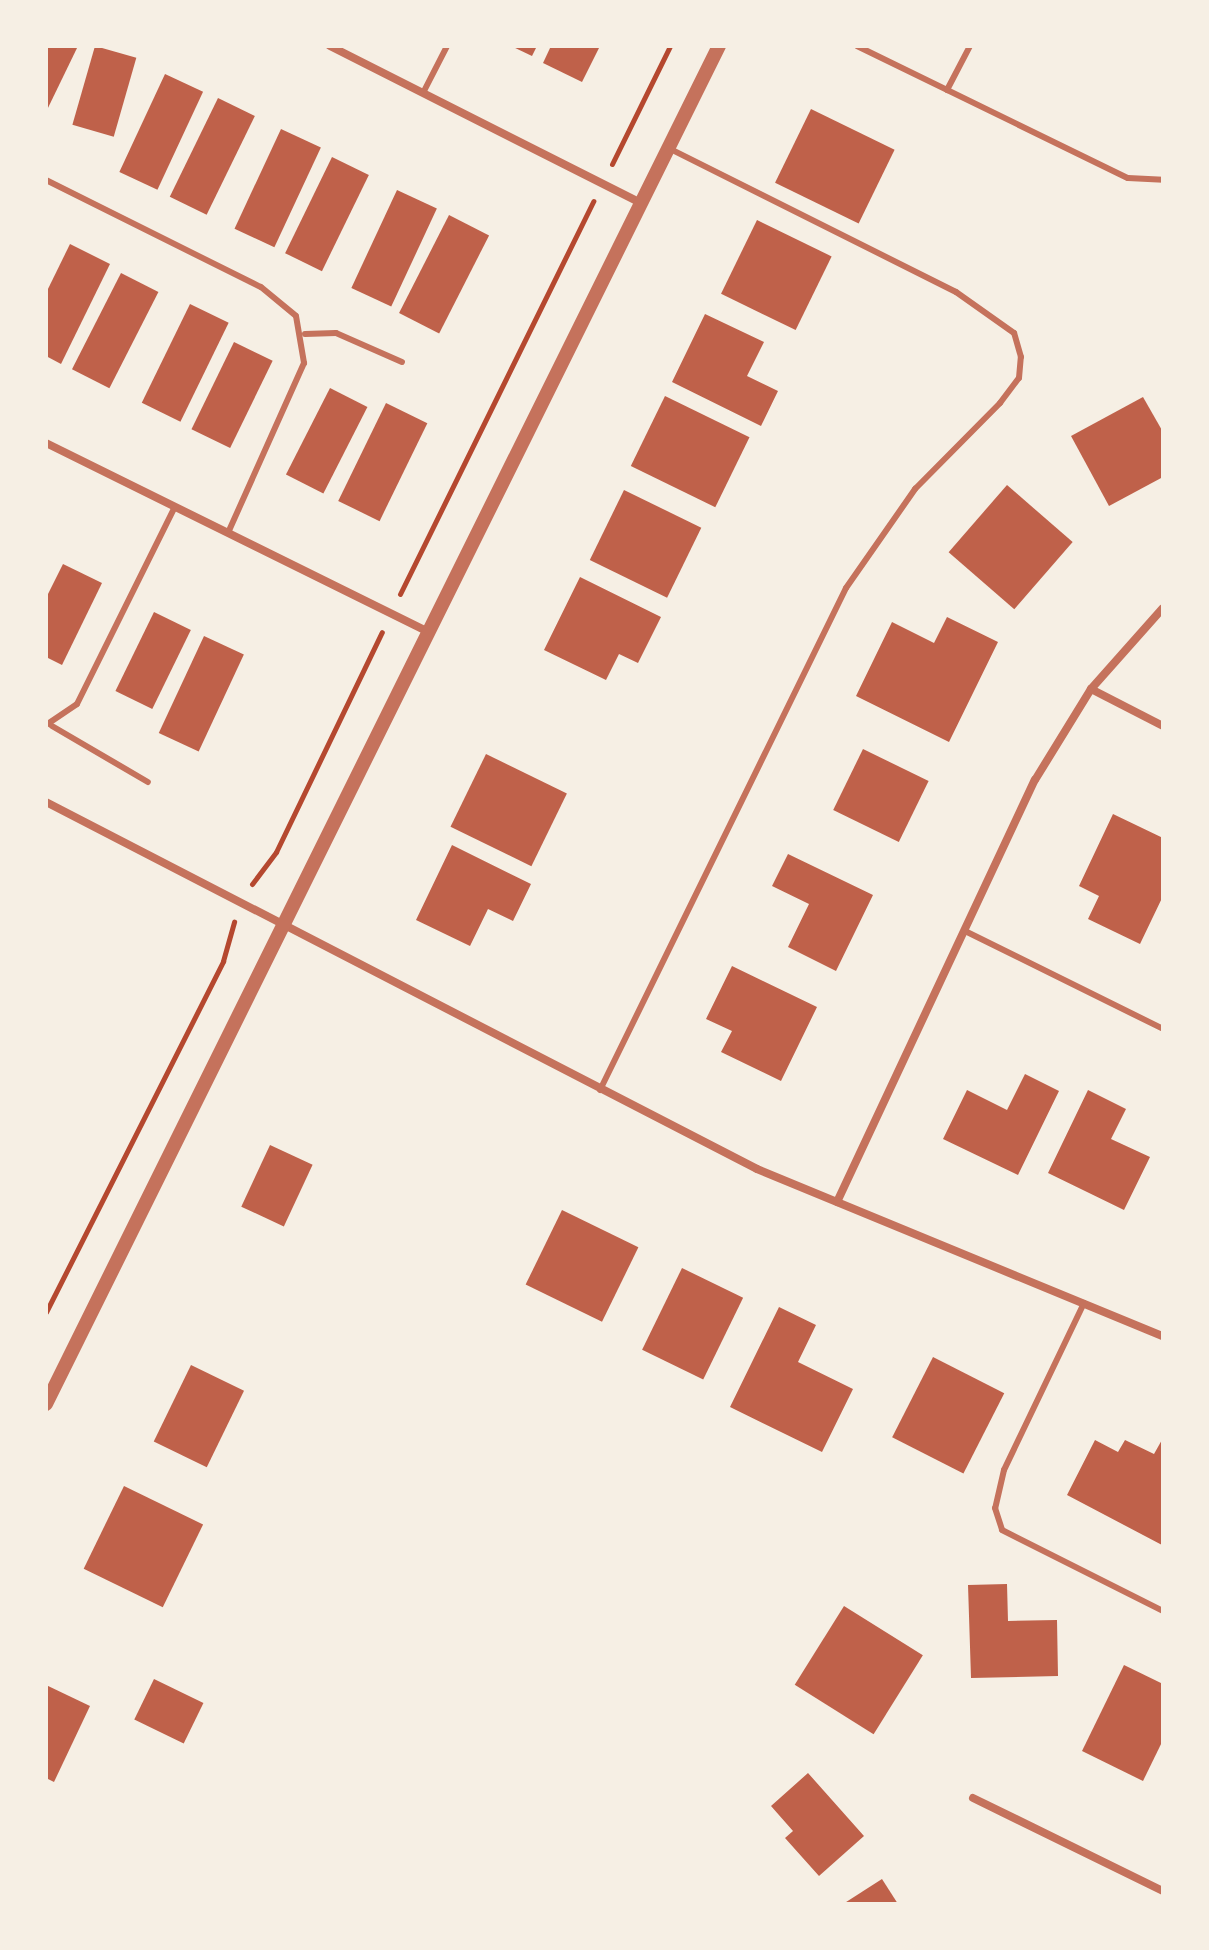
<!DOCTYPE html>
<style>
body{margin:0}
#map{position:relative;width:1209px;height:1950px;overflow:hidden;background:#f6efe4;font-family:Montserrat,sans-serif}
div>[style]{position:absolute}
.building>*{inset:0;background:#bf614a;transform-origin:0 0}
.path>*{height:5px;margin:-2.5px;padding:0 2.5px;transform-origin:2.5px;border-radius:2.5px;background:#b5482f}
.service>*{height:6px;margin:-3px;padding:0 3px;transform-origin:3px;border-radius:3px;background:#c5725c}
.minor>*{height:8px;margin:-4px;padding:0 4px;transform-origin:4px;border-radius:4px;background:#c5725c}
.tertiary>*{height:14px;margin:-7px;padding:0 7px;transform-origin:7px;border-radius:7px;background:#c5725c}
span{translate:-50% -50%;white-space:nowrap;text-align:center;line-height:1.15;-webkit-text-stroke:6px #f6efe4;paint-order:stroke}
.frame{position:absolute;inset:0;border:48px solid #f6efe4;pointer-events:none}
</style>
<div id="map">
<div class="building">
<i style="clip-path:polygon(46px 46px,78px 46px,46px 112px)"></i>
<i style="left:95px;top:46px;width:43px;height:82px;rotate:16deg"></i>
<i style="clip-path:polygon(511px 46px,537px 46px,532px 56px)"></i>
<i style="clip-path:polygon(551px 46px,600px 46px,582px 82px,543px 63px)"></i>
<i style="left:165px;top:74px;width:42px;height:108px;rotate:25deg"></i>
<i style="left:218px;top:98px;width:41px;height:110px;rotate:26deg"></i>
<i style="left:811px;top:109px;width:93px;height:82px;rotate:26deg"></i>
<i style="left:281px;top:129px;width:44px;height:110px;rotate:25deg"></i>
<i style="left:332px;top:157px;width:41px;height:107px;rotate:26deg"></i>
<i style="left:397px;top:190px;width:44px;height:108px;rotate:25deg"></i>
<i style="left:449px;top:215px;width:45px;height:110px;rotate:27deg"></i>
<i style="left:757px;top:220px;width:83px;height:82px;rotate:26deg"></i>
<i style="clip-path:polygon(70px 244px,110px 264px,61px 364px,46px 356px,46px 293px)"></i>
<i style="left:121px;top:273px;width:42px;height:108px;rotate:27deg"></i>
<i style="left:190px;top:304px;width:43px;height:110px;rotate:26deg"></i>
<i style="clip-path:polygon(705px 314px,764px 342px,747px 376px,778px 391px,761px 426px,672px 382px)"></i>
<i style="left:234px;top:342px;width:43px;height:97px;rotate:26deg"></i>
<i style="left:330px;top:388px;width:42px;height:97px;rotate:27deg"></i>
<i style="left:665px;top:396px;width:94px;height:78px;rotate:26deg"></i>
<i style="clip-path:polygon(1143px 397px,1163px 432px,1163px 477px,1109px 506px,1071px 436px)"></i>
<i style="left:386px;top:403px;width:46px;height:109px;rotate:26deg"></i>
<i style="left:1007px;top:485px;width:87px;height:89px;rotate:41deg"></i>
<i style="left:624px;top:490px;width:86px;height:78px;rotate:26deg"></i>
<i style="clip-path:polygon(63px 564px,102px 583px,62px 665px,46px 657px,46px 598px)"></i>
<i style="clip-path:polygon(580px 577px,661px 617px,638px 663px,619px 654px,606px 680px,544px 650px)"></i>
<i style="left:154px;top:612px;width:41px;height:88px;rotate:26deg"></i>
<i style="clip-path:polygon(947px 617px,998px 642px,949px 742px,856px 696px,892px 622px,934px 643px)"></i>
<i style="left:204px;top:636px;width:44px;height:107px;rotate:25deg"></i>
<i style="left:863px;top:749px;width:73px;height:68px;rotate:26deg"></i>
<i style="left:486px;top:754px;width:90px;height:81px;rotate:26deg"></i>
<i style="clip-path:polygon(1113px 814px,1163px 838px,1163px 896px,1140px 944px,1088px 919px,1099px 896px,1079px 886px)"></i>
<i style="clip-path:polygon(452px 845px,531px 884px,513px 921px,488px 909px,470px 946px,416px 920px)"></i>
<i style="clip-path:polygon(788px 854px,873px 895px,836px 971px,788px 947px,809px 904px,772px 886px)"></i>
<i style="clip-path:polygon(732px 966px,817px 1007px,781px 1081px,721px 1052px,732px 1031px,706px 1019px)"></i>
<i style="clip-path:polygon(1025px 1074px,1059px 1091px,1018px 1175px,943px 1139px,967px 1090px,1007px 1110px)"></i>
<i style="clip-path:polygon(1088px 1090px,1126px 1109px,1111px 1139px,1150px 1157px,1124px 1210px,1048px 1173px)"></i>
<i style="left:270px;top:1145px;width:47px;height:68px;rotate:25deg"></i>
<i style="left:562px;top:1210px;width:85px;height:83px;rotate:26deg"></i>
<i style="left:682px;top:1268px;width:68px;height:91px;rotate:26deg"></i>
<i style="clip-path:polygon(779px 1307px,816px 1325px,798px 1362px,853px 1389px,822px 1452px,730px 1407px)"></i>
<i style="left:933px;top:1357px;width:80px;height:90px;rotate:27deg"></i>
<i style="left:191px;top:1365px;width:59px;height:85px;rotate:26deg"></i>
<i style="clip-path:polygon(1163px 1438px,1162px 1545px,1067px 1495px,1095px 1440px,1118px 1452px,1125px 1440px,1154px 1454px)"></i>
<i style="left:124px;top:1486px;width:88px;height:92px;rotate:26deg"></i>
<i style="clip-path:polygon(1007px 1584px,1008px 1621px,1057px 1620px,1058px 1676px,971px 1678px,968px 1585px)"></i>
<i style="left:844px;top:1606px;width:93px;height:93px;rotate:32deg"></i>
<i style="clip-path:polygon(1124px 1665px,1163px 1684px,1163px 1740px,1143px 1781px,1082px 1751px)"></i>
<i style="left:154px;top:1679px;width:55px;height:45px;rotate:26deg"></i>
<i style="clip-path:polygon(46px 1685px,90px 1706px,54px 1782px,46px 1778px)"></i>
<i style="clip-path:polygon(808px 1773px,864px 1836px,819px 1876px,785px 1838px,793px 1831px,771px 1806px)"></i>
<i style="clip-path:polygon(882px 1879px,898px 1904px,843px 1904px)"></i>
</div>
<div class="path">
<i style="left:612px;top:164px;width:131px;rotate:-63.8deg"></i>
<i style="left:400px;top:594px;width:438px;rotate:-63.8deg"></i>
<i style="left:252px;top:884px;width:40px;rotate:-53deg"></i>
<i style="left:276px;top:852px;width:244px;rotate:-64.3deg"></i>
<i style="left:46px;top:1312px;width:393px;rotate:-63.2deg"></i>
<i style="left:223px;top:961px;width:41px;rotate:-74.2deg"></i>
</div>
<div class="service">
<i style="left:857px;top:46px;width:301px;rotate:26deg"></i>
<i style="left:1128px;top:178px;width:35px;rotate:3deg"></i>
<i style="left:947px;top:90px;width:50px;rotate:-62.4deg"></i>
<i style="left:423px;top:93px;width:53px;rotate:-62.9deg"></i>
<i style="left:46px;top:180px;width:240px;rotate:26.5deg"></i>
<i style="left:261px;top:287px;width:45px;rotate:39.6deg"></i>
<i style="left:296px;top:316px;width:48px;rotate:80.3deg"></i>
<i style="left:304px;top:363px;width:186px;rotate:114.1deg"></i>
<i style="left:305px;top:334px;width:31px;rotate:-2deg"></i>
<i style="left:336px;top:333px;width:72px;rotate:23.7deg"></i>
<i style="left:46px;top:725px;width:37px;rotate:-34deg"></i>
<i style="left:77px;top:704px;width:220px;rotate:-63.6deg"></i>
<i style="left:52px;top:726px;width:111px;rotate:30.3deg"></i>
<i style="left:965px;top:931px;width:221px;rotate:26.3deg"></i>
<i style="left:600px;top:1090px;width:559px;rotate:-63.89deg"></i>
<i style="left:846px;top:588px;width:121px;rotate:-55.1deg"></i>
<i style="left:915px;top:489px;width:121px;rotate:-45.3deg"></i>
<i style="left:1000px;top:403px;width:31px;rotate:-53deg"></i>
<i style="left:1019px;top:378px;width:21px;rotate:-85deg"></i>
<i style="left:1021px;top:357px;width:25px;rotate:-106deg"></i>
<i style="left:1014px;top:333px;width:71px;rotate:-144.7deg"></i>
<i style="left:956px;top:292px;width:322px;rotate:-153.4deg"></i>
<i style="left:1084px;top:1303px;width:185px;rotate:115.6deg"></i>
<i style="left:1004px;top:1470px;width:39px;rotate:103deg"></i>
<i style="left:995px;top:1508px;width:23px;rotate:72deg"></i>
<i style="left:1002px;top:1530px;width:180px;rotate:26.7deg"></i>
</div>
<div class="minor">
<i style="left:330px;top:46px;width:348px;rotate:26.8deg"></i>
<i style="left:46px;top:443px;width:427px;rotate:26.3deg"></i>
<i style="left:1091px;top:689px;width:81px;rotate:27.2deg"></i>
<i style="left:46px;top:802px;width:800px;rotate:27.3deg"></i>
<i style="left:757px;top:1169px;width:439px;rotate:22.4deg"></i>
<i style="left:837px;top:1202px;width:466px;rotate:-64.9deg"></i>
<i style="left:1035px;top:780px;width:107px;rotate:-58.4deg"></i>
<i style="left:1091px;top:689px;width:108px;rotate:-48.4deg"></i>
<i style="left:973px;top:1798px;width:212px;rotate:26.1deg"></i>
</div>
<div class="tertiary">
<i style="left:46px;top:1404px;width:1516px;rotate:-63.64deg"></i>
</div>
<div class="frame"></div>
</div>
